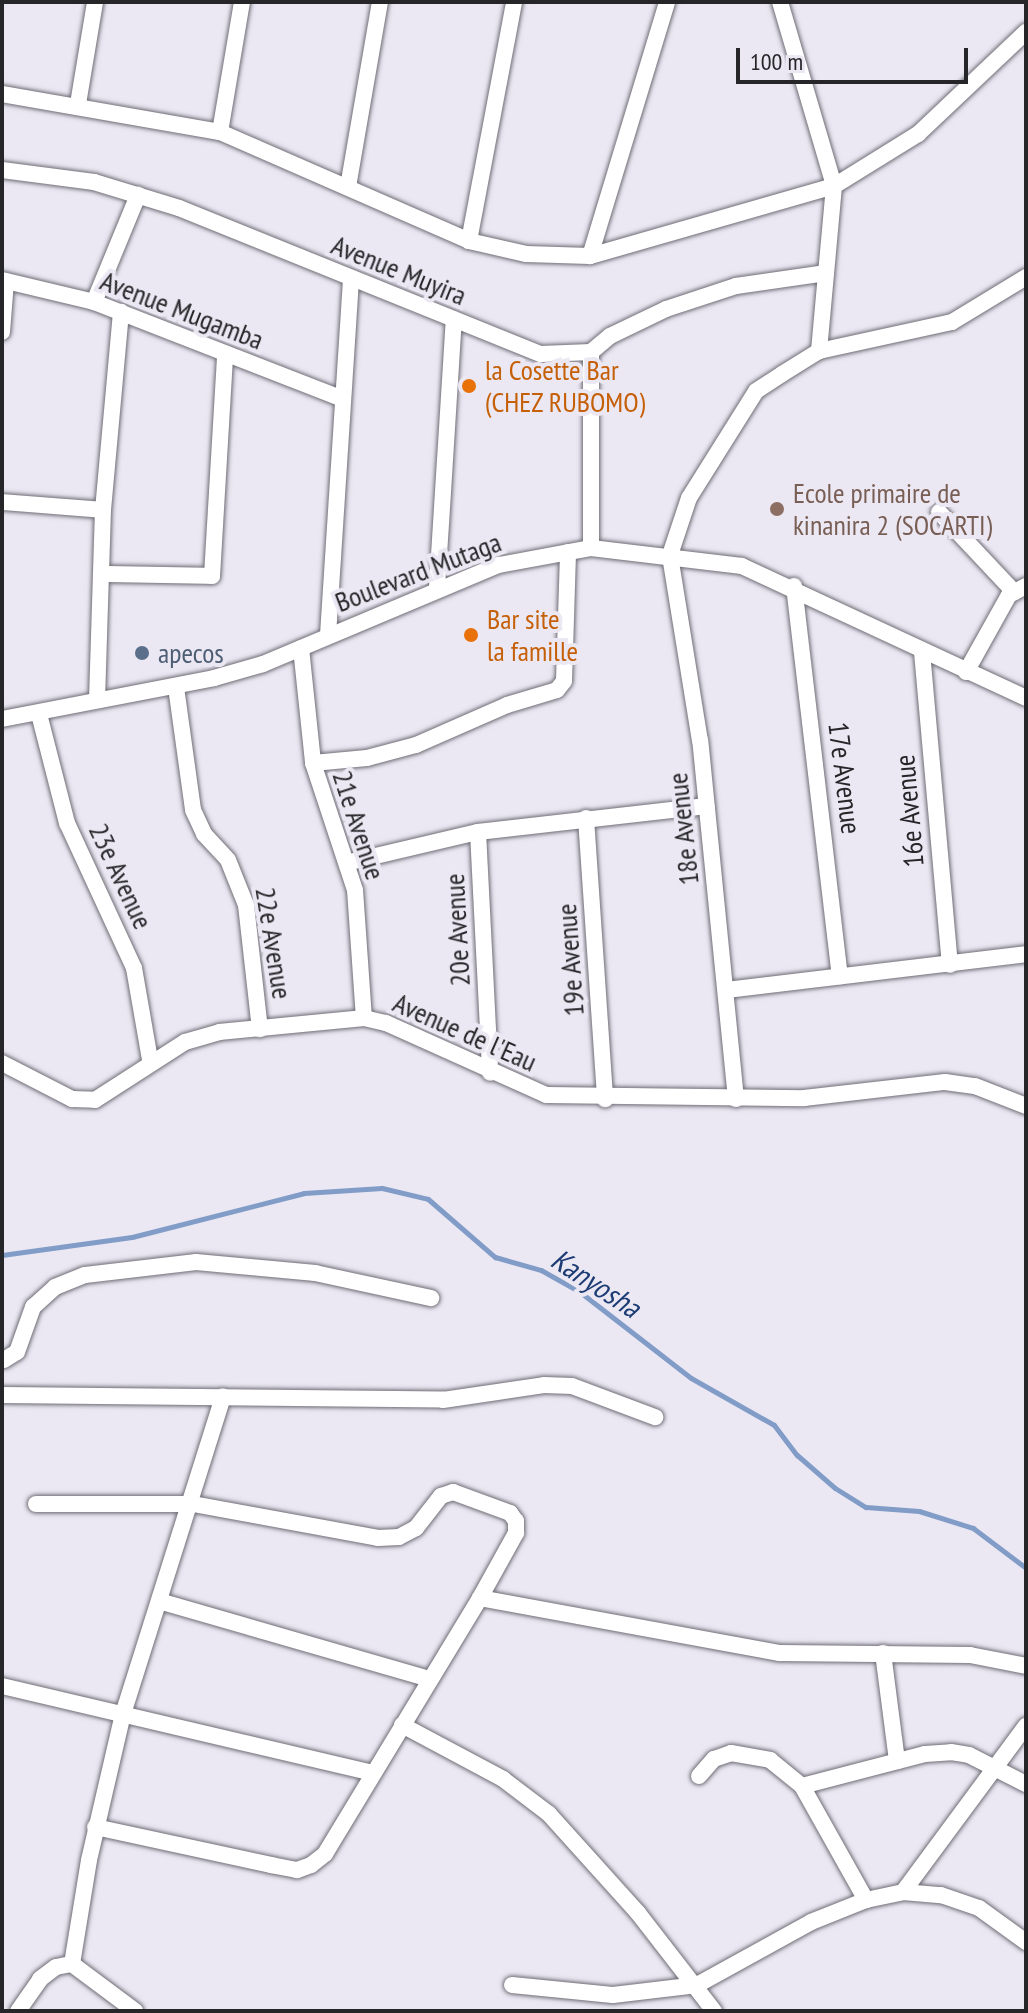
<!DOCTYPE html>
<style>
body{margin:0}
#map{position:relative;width:1028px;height:2013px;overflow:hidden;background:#ebe8f3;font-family:"PT Sans Narrow",sans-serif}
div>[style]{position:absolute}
.stream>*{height:5px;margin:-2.5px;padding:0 2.5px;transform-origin:2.5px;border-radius:2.5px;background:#829cc8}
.roads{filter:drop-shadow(0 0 2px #6f6d76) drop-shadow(0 0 2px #6f6d76)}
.minor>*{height:16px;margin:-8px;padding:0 8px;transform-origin:8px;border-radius:8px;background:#fff}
.dots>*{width:22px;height:22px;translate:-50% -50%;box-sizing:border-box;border:4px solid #ebe8f3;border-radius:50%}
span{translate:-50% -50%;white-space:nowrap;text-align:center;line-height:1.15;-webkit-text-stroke:8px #ebe8f3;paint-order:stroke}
.street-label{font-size:28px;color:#262629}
.food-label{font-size:28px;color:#c56008}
.left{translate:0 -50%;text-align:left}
.education-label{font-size:28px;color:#785e54}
.service-label{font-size:28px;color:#4e5e75}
.water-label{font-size:30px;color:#1d3c73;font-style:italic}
.frame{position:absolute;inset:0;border:4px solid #262629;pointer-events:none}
.scale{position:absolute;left:736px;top:48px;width:232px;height:36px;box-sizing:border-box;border:4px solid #262629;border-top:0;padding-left:10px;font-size:24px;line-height:28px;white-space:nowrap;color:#262629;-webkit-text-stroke:6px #ebe8f3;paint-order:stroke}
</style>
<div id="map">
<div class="stream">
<i style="left:2px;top:1255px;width:131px;rotate:-7.9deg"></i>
<i style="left:132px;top:1237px;width:178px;rotate:-14.3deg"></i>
<i style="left:304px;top:1193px;width:78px;rotate:-3.7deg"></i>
<i style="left:382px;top:1188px;width:47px;rotate:13.4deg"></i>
<i style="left:428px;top:1199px;width:89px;rotate:40.9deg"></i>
<i style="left:495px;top:1257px;width:48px;rotate:15.8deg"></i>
<i style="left:541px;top:1270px;width:45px;rotate:29.4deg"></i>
<i style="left:580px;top:1292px;width:140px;rotate:37.8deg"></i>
<i style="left:691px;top:1378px;width:95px;rotate:29.5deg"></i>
<i style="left:774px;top:1425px;width:38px;rotate:53deg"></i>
<i style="left:797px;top:1455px;width:50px;rotate:41deg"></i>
<i style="left:835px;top:1488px;width:36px;rotate:32deg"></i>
<i style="left:866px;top:1507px;width:53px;rotate:4.3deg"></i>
<i style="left:919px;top:1511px;width:57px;rotate:17.5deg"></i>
<i style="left:973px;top:1528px;width:66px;rotate:37deg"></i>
</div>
<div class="roads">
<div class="minor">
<i style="left:780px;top:2px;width:192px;rotate:73.6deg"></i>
<i style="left:834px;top:186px;width:166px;rotate:95.2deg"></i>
<i style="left:2px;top:94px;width:221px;rotate:9.9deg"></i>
<i style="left:220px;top:132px;width:272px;rotate:23.6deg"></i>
<i style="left:469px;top:241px;width:58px;rotate:12.8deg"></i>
<i style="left:526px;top:254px;width:64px;rotate:1.8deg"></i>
<i style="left:590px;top:256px;width:254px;rotate:-16deg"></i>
<i style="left:834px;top:186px;width:99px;rotate:-31.8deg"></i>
<i style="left:918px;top:134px;width:149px;rotate:-43.4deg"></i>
<i style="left:78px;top:104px;width:103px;rotate:-80.5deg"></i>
<i style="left:220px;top:132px;width:132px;rotate:-80.4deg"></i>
<i style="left:2px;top:170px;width:93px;rotate:7.4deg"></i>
<i style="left:94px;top:182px;width:89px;rotate:17deg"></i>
<i style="left:179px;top:208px;width:390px;rotate:22deg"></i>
<i style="left:541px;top:354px;width:50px;rotate:-2.3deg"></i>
<i style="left:591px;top:352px;width:196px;rotate:90deg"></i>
<i style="left:348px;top:187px;width:188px;rotate:-80.2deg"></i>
<i style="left:469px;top:241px;width:243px;rotate:-79.3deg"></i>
<i style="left:590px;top:256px;width:265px;rotate:-73.1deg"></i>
<i style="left:2px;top:280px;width:95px;rotate:13.4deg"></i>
<i style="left:94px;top:302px;width:264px;rotate:21.3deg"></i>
<i style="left:94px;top:302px;width:116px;rotate:-67.6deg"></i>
<i style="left:2px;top:332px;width:51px;rotate:-85.5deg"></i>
<i style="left:591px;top:352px;width:25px;rotate:-40deg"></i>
<i style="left:610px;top:336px;width:62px;rotate:-25.7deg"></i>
<i style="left:666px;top:309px;width:74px;rotate:-18.2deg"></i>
<i style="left:736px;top:286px;width:91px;rotate:-8.2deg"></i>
<i style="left:2px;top:502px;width:101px;rotate:4.5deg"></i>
<i style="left:939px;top:512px;width:110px;rotate:46.8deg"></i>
<i style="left:101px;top:574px;width:111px;rotate:1deg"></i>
<i style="left:212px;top:576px;width:222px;rotate:-86.6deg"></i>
<i style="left:794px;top:586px;width:393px;rotate:83.3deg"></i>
<i style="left:437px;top:587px;width:268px;rotate:-86.4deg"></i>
<i style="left:328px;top:635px;width:355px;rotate:-86.3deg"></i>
<i style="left:301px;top:648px;width:116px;rotate:84deg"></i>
<i style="left:313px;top:763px;width:134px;rotate:71.7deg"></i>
<i style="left:355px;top:890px;width:128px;rotate:86deg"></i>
<i style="left:922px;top:652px;width:314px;rotate:84.9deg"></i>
<i style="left:966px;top:672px;width:88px;rotate:-60.8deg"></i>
<i style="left:1009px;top:595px;width:19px;rotate:-28deg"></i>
<i style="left:176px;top:687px;width:124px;rotate:82.1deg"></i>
<i style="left:193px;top:810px;width:26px;rotate:65deg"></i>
<i style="left:204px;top:834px;width:35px;rotate:47deg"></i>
<i style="left:228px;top:860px;width:48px;rotate:68.2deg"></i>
<i style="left:246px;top:905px;width:125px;rotate:83.6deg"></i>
<i style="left:97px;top:700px;width:190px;rotate:-88.2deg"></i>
<i style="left:103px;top:510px;width:199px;rotate:-84.8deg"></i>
<i style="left:39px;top:714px;width:113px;rotate:75.6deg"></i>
<i style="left:67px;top:823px;width:160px;rotate:65.2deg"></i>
<i style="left:134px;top:968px;width:93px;rotate:80.1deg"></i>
<i style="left:2px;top:719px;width:216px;rotate:-10.9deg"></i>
<i style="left:214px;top:678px;width:51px;rotate:-15.9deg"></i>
<i style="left:263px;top:664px;width:256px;rotate:-22.8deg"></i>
<i style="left:499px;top:565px;width:94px;rotate:-10.5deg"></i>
<i style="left:591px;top:548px;width:152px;rotate:6.8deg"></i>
<i style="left:742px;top:566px;width:313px;rotate:24.9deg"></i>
<i style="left:313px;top:763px;width:54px;rotate:-5.3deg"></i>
<i style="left:367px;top:758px;width:51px;rotate:-14.9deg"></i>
<i style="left:416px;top:745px;width:99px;rotate:-23.7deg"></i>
<i style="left:507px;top:705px;width:52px;rotate:-16.7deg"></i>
<i style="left:557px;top:690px;width:11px;rotate:-52deg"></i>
<i style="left:564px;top:681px;width:129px;rotate:-88.2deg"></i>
<i style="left:586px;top:818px;width:282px;rotate:86.1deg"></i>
<i style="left:478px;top:832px;width:241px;rotate:87.1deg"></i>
<i style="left:350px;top:862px;width:131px;rotate:-13.2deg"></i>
<i style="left:478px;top:832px;width:230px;rotate:-6.5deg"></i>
<i style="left:726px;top:990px;width:302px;rotate:-6.8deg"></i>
<i style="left:2px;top:1063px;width:79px;rotate:27.2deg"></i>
<i style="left:72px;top:1099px;width:23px;rotate:2deg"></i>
<i style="left:95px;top:1100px;width:107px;rotate:-32.8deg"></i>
<i style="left:185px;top:1042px;width:35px;rotate:-16deg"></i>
<i style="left:219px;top:1032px;width:146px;rotate:-5.5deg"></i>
<i style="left:364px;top:1018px;width:23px;rotate:13deg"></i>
<i style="left:386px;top:1023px;width:175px;rotate:24.2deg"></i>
<i style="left:546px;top:1095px;width:258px;rotate:0.7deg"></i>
<i style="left:804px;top:1098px;width:142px;rotate:-6.5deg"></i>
<i style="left:945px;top:1082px;width:30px;rotate:8deg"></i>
<i style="left:975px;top:1086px;width:55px;rotate:21.4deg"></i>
<i style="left:736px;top:1099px;width:360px;rotate:-95.7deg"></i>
<i style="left:700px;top:741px;width:188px;rotate:-99.2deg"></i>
<i style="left:670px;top:555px;width:60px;rotate:-71.6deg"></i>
<i style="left:689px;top:498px;width:126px;rotate:-57.9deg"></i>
<i style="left:756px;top:391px;width:31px;rotate:-33deg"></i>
<i style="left:782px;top:374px;width:44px;rotate:-31.9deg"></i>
<i style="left:819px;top:351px;width:136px;rotate:-12.3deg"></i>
<i style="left:952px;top:322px;width:87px;rotate:-31.3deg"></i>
<i style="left:4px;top:1360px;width:15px;rotate:-32deg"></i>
<i style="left:17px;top:1352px;width:48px;rotate:-70.4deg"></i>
<i style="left:33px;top:1307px;width:30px;rotate:-42deg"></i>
<i style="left:55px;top:1287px;width:32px;rotate:-22deg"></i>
<i style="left:85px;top:1275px;width:112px;rotate:-6.7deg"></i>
<i style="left:196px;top:1262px;width:120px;rotate:5.3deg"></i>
<i style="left:315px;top:1273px;width:119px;rotate:12.2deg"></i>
<i style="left:2px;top:1395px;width:441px;rotate:0.6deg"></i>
<i style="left:443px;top:1400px;width:102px;rotate:-8.4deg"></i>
<i style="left:544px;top:1385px;width:28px;rotate:2deg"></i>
<i style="left:572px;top:1386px;width:89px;rotate:20.5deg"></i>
<i style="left:36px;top:1504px;width:157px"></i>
<i style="left:193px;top:1504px;width:188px;rotate:10.4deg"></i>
<i style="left:378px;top:1538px;width:21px;rotate:-3deg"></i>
<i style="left:399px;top:1537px;width:19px;rotate:-28deg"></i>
<i style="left:416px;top:1528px;width:41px;rotate:-52deg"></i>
<i style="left:441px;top:1496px;width:13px;rotate:-18deg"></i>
<i style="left:453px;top:1492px;width:61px;rotate:20.2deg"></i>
<i style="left:510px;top:1513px;width:10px;rotate:53deg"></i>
<i style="left:516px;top:1521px;width:12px;rotate:90deg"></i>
<i style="left:516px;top:1533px;width:74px;rotate:119deg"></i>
<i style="left:480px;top:1598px;width:299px;rotate:121.2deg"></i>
<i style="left:325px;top:1854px;width:18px;rotate:142deg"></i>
<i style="left:311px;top:1865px;width:15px;rotate:160deg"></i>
<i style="left:297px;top:1870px;width:26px;rotate:-169deg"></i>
<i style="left:271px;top:1865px;width:180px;rotate:-167.8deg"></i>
<i style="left:480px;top:1598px;width:304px;rotate:10.4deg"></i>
<i style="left:779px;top:1653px;width:191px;rotate:0.6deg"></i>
<i style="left:970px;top:1655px;width:57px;rotate:11.1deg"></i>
<i style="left:159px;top:1601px;width:281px;rotate:16.1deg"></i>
<i style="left:883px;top:1653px;width:109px;rotate:82.6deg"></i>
<i style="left:2px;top:1686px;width:380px;rotate:13.2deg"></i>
<i style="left:402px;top:1725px;width:115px;rotate:28.1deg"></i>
<i style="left:503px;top:1779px;width:58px;rotate:37.3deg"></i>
<i style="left:549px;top:1814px;width:133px;rotate:48deg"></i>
<i style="left:638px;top:1913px;width:124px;rotate:52.2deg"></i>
<i style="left:699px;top:1776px;width:23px;rotate:-49deg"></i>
<i style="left:714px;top:1759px;width:18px;rotate:-19deg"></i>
<i style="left:731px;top:1753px;width:40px;rotate:10deg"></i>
<i style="left:770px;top:1760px;width:41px;rotate:39.1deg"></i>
<i style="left:802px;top:1786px;width:127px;rotate:-14.6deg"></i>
<i style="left:925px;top:1754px;width:26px;rotate:-4deg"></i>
<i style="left:951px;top:1752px;width:18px;rotate:9deg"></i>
<i style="left:969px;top:1755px;width:64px;rotate:27deg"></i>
<i style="left:802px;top:1786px;width:131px;rotate:60.7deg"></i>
<i style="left:903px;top:1892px;width:207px;rotate:-53.5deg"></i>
<i style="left:72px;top:1964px;width:105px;rotate:-80.7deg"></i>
<i style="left:89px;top:1860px;width:150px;rotate:-76.9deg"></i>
<i style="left:123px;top:1714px;width:333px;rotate:-72.5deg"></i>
<i style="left:512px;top:1985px;width:101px;rotate:5.7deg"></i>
<i style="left:613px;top:1995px;width:85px;rotate:-6.8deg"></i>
<i style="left:697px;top:1985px;width:130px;rotate:-28.9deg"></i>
<i style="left:811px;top:1922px;width:59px;rotate:-21.8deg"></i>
<i style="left:866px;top:1900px;width:38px;rotate:-12deg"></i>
<i style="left:903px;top:1892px;width:38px;rotate:5deg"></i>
<i style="left:941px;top:1895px;width:40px;rotate:18.9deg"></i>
<i style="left:979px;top:1908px;width:58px;rotate:35.9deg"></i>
<i style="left:18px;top:2011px;width:39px;rotate:-55deg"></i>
<i style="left:40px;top:1979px;width:20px;rotate:-37deg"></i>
<i style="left:56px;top:1967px;width:16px;rotate:-11deg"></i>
<i style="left:72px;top:1964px;width:79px;rotate:36.7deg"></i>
</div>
</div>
<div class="dots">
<i style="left:469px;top:386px;background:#e8710a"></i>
<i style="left:777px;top:509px;background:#8d6e63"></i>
<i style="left:471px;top:635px;background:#e8710a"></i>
<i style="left:142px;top:653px;background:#5c6f8a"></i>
</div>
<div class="street-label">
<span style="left:399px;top:270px;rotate:22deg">Avenue Muyira</span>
<span style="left:182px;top:310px;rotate:21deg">Avenue Mugamba</span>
<span style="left:418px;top:572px;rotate:-21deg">Boulevard Mutaga</span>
<span style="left:845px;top:778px;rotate:83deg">17e Avenue</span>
<span style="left:909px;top:811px;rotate:-95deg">16e Avenue</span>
<span style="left:359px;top:825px;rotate:72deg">21e Avenue</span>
<span style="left:683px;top:829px;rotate:-96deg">18e Avenue</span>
<span style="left:121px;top:876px;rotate:65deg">23e Avenue</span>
<span style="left:457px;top:930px;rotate:-93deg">20e Avenue</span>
<span style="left:274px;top:943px;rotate:81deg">22e Avenue</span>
<span style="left:570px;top:960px;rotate:-94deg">19e Avenue</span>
<span style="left:465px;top:1032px;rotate:24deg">Avenue de l'Eau</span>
</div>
<div class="food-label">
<span class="left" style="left:485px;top:386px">la Cosette Bar<br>(CHEZ RUBOMO)</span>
<span class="left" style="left:487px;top:635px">Bar site<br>la famille</span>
</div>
<div class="education-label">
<span class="left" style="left:793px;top:509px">Ecole primaire de<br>kinanira 2 (SOCARTI)</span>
</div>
<div class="service-label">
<span class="left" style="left:158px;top:653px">apecos</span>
</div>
<div class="water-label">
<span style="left:596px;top:1283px;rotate:33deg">Kanyosha</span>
</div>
<div class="frame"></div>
<div class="scale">100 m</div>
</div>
